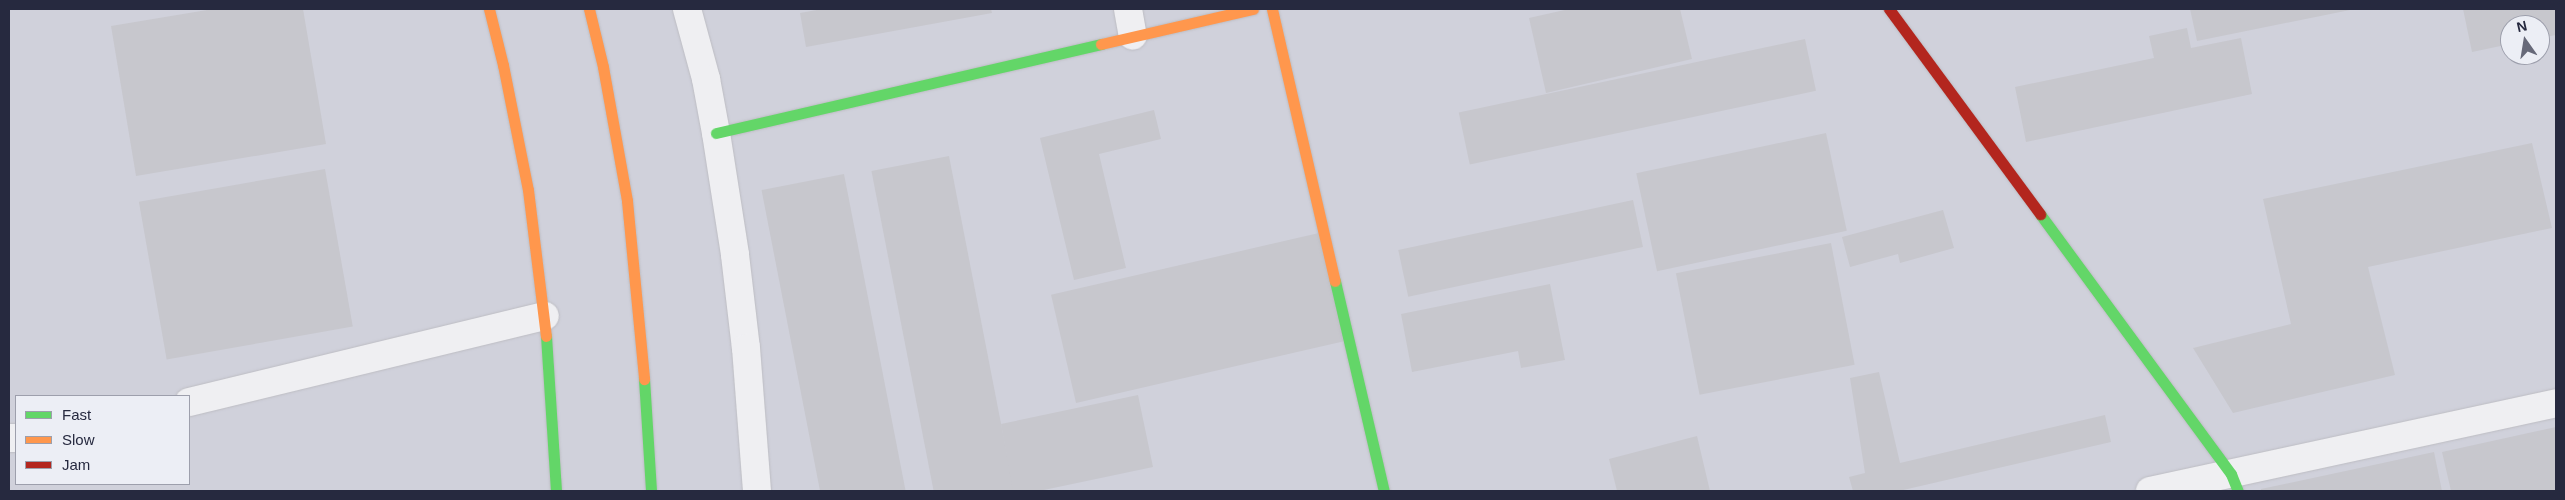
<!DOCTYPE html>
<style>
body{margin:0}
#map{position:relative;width:2565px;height:500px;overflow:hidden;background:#e0e0e5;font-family:Helvetica,sans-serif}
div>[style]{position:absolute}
.built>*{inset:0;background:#d0d1db}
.building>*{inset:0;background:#c7c7cd;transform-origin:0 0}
.roads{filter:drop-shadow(0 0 1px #bdbdc3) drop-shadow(0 0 1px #bdbdc3)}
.street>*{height:28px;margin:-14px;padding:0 14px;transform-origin:14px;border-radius:14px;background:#efeff2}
.fast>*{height:11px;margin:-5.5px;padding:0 5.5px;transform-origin:5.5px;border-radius:5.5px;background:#63d668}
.slow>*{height:11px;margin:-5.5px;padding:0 5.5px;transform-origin:5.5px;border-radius:5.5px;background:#ff974d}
.jam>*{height:11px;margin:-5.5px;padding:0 5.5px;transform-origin:5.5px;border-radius:5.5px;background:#b3261e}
span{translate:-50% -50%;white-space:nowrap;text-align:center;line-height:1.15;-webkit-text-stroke:4.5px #eceef5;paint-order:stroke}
.frame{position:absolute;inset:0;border:10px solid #26293f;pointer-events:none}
.legend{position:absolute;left:15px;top:395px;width:175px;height:90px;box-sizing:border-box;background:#eceef5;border:1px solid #9d9fac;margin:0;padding:6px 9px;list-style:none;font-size:15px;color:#26293f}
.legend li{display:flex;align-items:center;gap:10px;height:25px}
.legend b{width:25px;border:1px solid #9d9fac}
.north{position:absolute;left:2500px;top:15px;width:50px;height:50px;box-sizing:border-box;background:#eceef5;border:1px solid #9d9fac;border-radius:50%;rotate:347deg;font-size:14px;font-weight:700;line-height:20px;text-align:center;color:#26293f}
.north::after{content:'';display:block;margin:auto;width:18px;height:22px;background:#676979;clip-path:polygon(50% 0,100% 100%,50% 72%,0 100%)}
</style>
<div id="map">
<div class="built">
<i style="clip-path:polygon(evenodd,9px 9px,2556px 9px,2556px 491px,9px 491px,9px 9px,2510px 25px,2540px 25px,2540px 55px,2510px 55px,2510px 25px,9px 9px,16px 396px,189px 396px,189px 484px,16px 484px,16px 396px)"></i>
</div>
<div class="building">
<i style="clip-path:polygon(213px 9px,303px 9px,326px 144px,136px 176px,111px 26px)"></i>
<i style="clip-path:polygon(822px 9px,991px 9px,992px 13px,806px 47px,800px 13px)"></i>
<i style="clip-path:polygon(1569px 9px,1680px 9px,1692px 59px,1546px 93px,1529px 18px)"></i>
<i style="clip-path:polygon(2190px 9px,2350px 9px,2350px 10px,2197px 41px)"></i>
<i style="clip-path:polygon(2463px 9px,2556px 9px,2556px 35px,2540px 38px,2540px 25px,2510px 25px,2510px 44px,2472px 52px)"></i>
<i style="clip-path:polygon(2187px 28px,2191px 48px,2241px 38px,2252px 94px,2026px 142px,2015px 87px,2154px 58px,2149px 36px)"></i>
<i style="left:1805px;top:39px;width:53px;height:354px;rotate:78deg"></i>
<i style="clip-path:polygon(1154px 110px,1161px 139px,1099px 154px,1126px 268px,1074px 280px,1040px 138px)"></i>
<i style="left:1826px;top:133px;width:100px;height:194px;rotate:78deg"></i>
<i style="clip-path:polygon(2532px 143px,2552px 228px,2368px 267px,2395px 375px,2233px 413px,2193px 348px,2291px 324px,2263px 199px)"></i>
<i style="left:949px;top:156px;width:341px;height:79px;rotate:79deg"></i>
<i style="left:325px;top:169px;width:160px;height:189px;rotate:80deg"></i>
<i style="left:844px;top:174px;width:323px;height:84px;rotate:79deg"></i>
<i style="left:1633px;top:200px;width:48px;height:240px;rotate:78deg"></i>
<i style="clip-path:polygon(1943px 210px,1954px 248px,1900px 263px,1898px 254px,1850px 267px,1842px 237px)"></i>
<i style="left:1319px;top:233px;width:111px;height:275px;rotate:77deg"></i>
<i style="left:1831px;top:243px;width:124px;height:158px;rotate:79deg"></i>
<i style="clip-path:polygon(1550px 284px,1565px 360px,1521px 368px,1518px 351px,1412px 372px,1401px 314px)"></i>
<i style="clip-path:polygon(1879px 372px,1900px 463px,2105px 415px,2111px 442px,1899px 491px,1853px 491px,1849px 477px,1865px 473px,1850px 378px)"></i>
<i style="clip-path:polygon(1138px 395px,1153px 467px,1039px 491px,1013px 491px,1001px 424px)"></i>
<i style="clip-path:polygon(2556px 427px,2556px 491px,2451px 491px,2442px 452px)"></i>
<i style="clip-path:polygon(1697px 436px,1710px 491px,1617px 491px,1609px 459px)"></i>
<i style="clip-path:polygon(2434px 452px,2442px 491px,2261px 491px,2261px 489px)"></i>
</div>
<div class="roads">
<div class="street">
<i style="left:687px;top:9px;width:73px;rotate:74.8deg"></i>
<i style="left:706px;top:79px;width:55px;rotate:79.5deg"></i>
<i style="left:716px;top:133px;width:123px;rotate:81.1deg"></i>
<i style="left:735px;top:255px;width:94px;rotate:83.3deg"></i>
<i style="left:746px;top:348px;width:143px;rotate:85.6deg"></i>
<i style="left:1128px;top:9px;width:27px;rotate:80deg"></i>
<i style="left:189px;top:402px;width:366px;rotate:-13.6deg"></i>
<i style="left:9px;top:438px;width:7px"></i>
<i style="left:2150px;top:491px;width:415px;rotate:-12.2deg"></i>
</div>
<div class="fast">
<i style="left:716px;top:133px;width:395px;rotate:-13deg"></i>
<i style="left:2040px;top:214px;width:323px;rotate:53.7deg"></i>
<i style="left:2231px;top:474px;width:18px;rotate:68deg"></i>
<i style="left:1335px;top:281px;width:216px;rotate:76.9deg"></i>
<i style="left:546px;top:336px;width:155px;rotate:86.3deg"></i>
<i style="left:644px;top:379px;width:112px;rotate:86.4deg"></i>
</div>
<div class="slow">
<i style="left:489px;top:9px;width:58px;rotate:76deg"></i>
<i style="left:503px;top:65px;width:127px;rotate:78.7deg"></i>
<i style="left:528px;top:190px;width:147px;rotate:83deg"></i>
<i style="left:589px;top:9px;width:60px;rotate:76.4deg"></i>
<i style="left:603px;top:67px;width:136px;rotate:79.8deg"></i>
<i style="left:627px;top:201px;width:179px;rotate:84.5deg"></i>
<i style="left:1272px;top:9px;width:279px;rotate:77deg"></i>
<i style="left:1101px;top:44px;width:156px;rotate:-13deg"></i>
</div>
<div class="jam">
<i style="left:1889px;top:9px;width:255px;rotate:53.6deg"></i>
</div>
</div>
<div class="frame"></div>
<ul class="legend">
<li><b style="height:6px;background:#63d668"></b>Fast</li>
<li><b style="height:6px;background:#ff974d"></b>Slow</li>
<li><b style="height:6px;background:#b3261e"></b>Jam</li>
</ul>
<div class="north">N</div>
</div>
